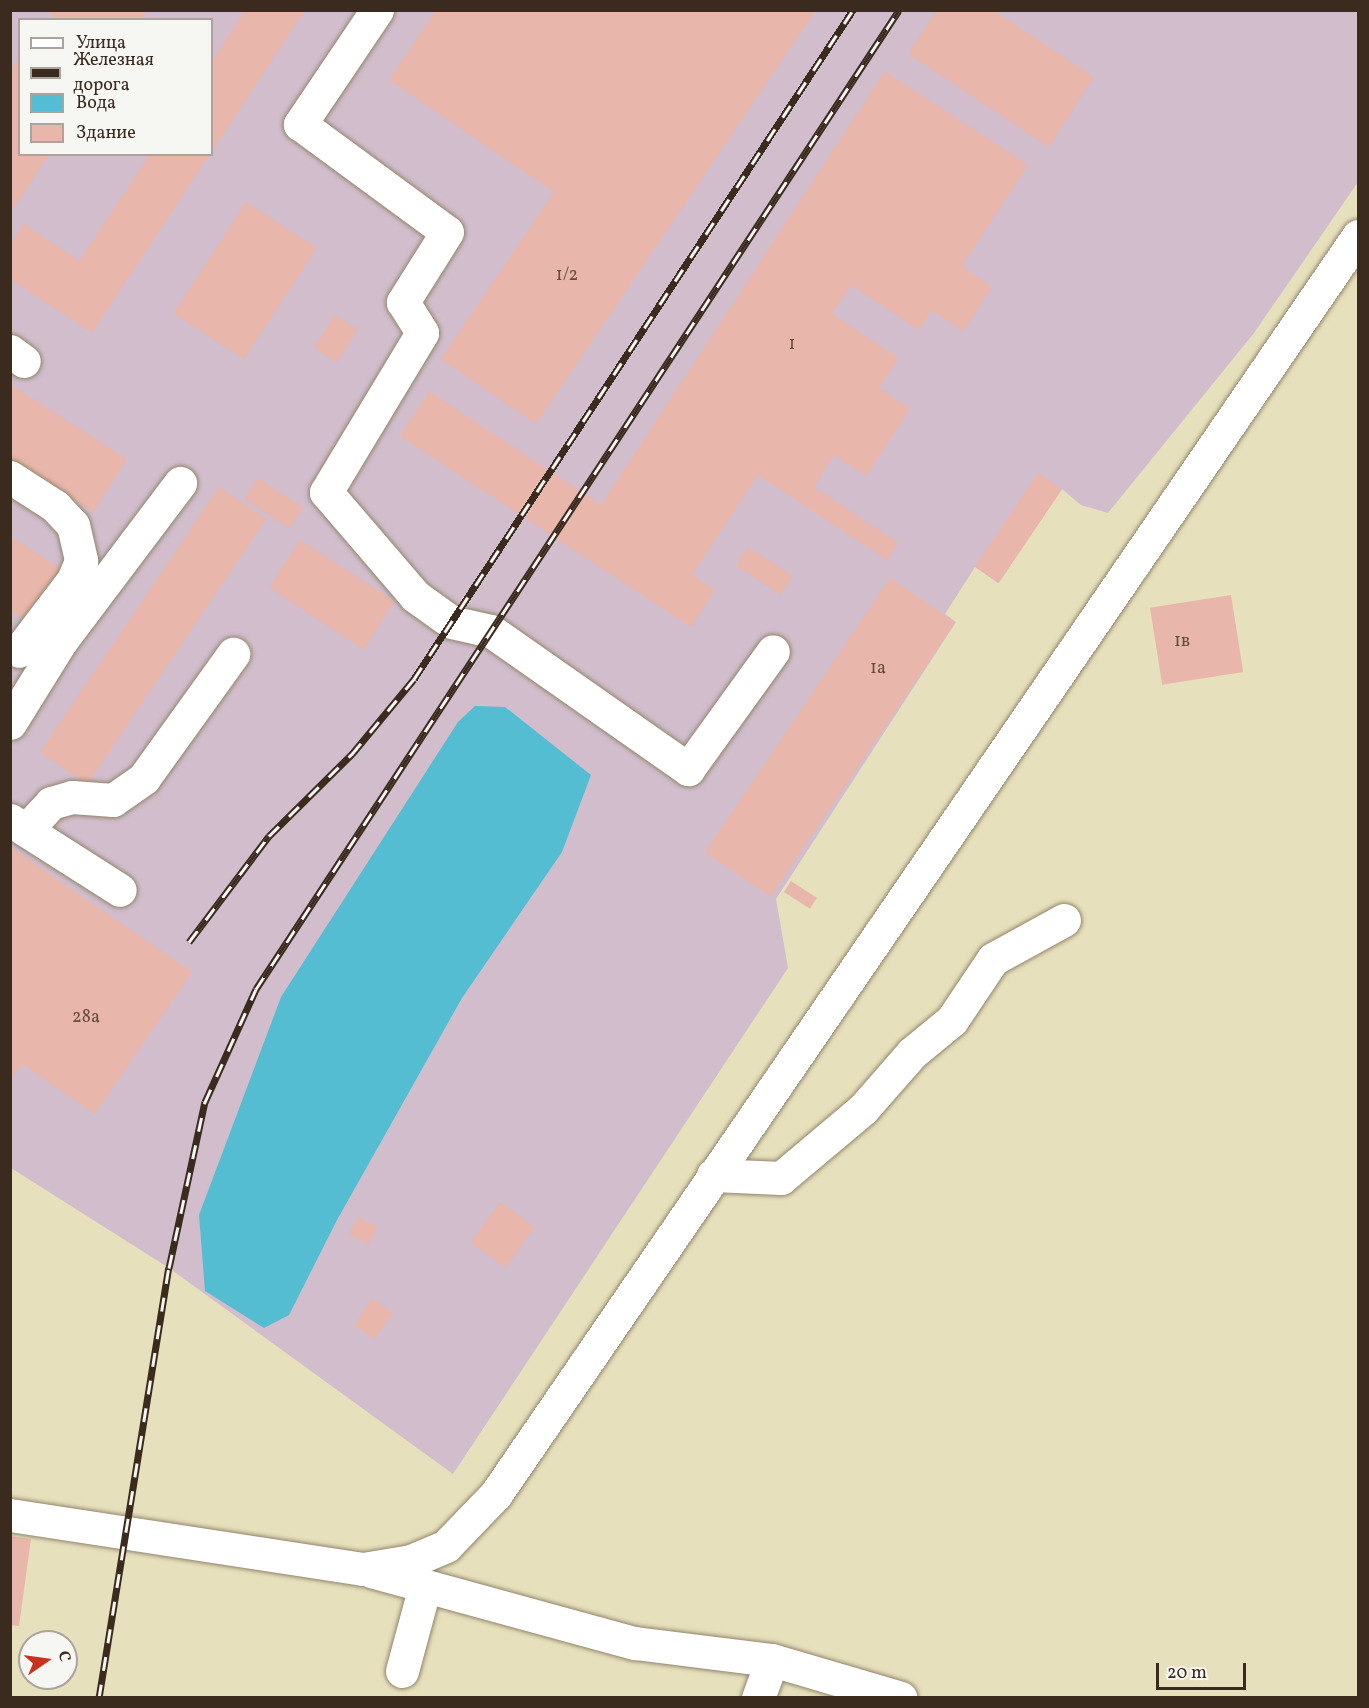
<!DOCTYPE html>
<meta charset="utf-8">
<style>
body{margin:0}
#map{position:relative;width:1369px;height:1708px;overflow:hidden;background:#e7e0bc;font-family:Vollkorn,serif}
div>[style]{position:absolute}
.industrial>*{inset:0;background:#d1bdcc}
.water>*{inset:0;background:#54bdd1}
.building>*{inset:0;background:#e8b6aa;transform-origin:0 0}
.roads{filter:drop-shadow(0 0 2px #91856d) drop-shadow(0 0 2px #91856d)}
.minor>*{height:33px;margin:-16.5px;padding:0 16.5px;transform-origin:16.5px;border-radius:16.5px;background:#fff}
.rail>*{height:7px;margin-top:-3.5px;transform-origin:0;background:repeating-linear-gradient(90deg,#f6f6f2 0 14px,#3b2a1e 0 28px);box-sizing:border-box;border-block:2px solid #3b2a1e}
span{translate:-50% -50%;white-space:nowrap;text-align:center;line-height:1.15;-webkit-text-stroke:5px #f6f6f2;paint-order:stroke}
.number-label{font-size:18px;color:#664d41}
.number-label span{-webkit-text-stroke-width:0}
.frame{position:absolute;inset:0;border:12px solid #3b2a1e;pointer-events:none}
.legend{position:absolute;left:18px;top:18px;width:195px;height:138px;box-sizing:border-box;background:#f6f6f2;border:2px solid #aba49d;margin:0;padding:8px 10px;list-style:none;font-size:18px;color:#3b2a1e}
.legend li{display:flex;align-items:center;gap:12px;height:30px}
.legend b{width:30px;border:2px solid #aba49d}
.north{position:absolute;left:18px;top:1630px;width:60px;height:60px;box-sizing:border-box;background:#f6f6f2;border:2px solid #aba49d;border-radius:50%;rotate:77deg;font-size:16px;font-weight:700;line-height:24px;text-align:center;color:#3b2a1e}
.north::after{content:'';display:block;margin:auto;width:21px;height:27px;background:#c8321e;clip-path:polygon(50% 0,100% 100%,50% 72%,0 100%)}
.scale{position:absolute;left:1156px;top:1663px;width:90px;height:27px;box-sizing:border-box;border:3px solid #3b2a1e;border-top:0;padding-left:8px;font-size:18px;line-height:21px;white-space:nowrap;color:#3b2a1e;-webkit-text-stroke:4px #f6f6f2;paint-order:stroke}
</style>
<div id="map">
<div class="industrial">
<i style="clip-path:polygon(evenodd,10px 11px,1358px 11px,1358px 182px,1254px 333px,1108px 513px,1081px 505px,1062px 489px,998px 583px,975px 567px,945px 614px,956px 622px,776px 899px,788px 968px,453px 1474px,169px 1268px,11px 1168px,10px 11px,20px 20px,212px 20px,212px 154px,20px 154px,20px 20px)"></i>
</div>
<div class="water">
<i style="clip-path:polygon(475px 706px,505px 707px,591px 775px,562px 852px,462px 998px,337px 1220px,289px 1315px,264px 1328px,205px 1291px,199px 1215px,281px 997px,458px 722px)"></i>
</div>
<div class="building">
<i style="left:51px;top:10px;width:94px;height:12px"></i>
<i style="clip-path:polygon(245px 10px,305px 10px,212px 152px,212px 61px)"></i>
<i style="clip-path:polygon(436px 10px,816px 10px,536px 424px,441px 359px,554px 192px,389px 80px)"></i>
<i style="clip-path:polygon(937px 10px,993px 10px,1094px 77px,1049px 147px,908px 54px)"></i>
<i style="clip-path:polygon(20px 58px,20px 154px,49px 154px,15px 207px,10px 204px,10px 71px)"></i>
<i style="clip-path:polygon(885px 71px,1028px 165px,962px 266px,992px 287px,963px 331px,931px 310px,919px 330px,851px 285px,832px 314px,899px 358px,879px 388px,910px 409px,866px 476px,834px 455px,814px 487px,898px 543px,887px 560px,758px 475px,692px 575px,715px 590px,691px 627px,400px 436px,429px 391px,601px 505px)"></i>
<i style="clip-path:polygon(150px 154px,210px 154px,92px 333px,10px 279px,10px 244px,24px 224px,79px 261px)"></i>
<i style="left:246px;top:202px;width:84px;height:133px;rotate:33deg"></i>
<i style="left:335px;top:315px;width:27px;height:39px;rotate:33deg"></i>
<i style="clip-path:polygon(10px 384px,127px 459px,93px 512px,10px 459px)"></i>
<i style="left:1038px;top:473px;width:29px;height:113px;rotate:34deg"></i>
<i style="left:258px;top:478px;width:54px;height:25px;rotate:33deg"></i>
<i style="left:219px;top:487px;width:57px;height:320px;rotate:34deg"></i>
<i style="clip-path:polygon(10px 536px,61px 569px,27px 621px,10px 610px)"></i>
<i style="left:300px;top:540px;width:113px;height:57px;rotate:33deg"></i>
<i style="left:748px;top:547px;width:53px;height:22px;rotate:33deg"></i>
<i style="left:890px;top:578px;width:79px;height:331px;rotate:34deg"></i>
<i style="left:1231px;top:595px;width:78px;height:82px;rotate:81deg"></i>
<i style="clip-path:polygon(10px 847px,192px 972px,95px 1114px,22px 1064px,10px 1081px)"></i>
<i style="left:791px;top:881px;width:31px;height:13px;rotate:33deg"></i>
<i style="left:500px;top:1202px;width:43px;height:50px;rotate:36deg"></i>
<i style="left:358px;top:1217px;width:22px;height:20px;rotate:27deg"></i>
<i style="left:372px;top:1299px;width:25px;height:32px;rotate:34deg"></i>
<i style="clip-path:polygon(10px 1536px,31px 1539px,19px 1626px,10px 1625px)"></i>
</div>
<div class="roads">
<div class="minor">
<i style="left:377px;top:10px;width:138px;rotate:124deg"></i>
<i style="left:300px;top:124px;width:182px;rotate:36.3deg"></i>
<i style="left:447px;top:232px;width:83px;rotate:122.2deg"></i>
<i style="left:403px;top:302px;width:36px;rotate:58deg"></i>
<i style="left:422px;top:333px;width:186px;rotate:121.1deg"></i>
<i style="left:326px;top:492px;width:137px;rotate:49.4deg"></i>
<i style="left:415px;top:596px;width:44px;rotate:35.8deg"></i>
<i style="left:451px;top:622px;width:41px;rotate:12.7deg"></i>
<i style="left:491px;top:631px;width:241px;rotate:35deg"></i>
<i style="left:688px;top:769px;width:145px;rotate:-54.2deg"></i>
<i style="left:10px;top:351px;width:17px;rotate:36deg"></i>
<i style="left:10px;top:477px;width:54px;rotate:32.8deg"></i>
<i style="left:55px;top:506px;width:26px;rotate:47deg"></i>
<i style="left:73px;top:525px;width:37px;rotate:77deg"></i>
<i style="left:81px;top:561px;width:21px;rotate:113deg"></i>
<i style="left:73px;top:580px;width:89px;rotate:127.3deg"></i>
<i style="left:10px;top:723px;width:97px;rotate:-58.1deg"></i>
<i style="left:61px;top:641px;width:198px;rotate:-53deg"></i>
<i style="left:10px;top:820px;width:130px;rotate:32.5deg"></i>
<i style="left:26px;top:830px;width:37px;rotate:-47deg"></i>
<i style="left:51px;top:803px;width:22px;rotate:-16deg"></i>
<i style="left:72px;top:797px;width:41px;rotate:4.2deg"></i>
<i style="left:113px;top:800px;width:38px;rotate:-35deg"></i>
<i style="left:144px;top:778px;width:153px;rotate:-54.3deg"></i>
<i style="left:713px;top:1175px;width:68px;rotate:2.5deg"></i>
<i style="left:781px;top:1178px;width:107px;rotate:-40.1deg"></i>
<i style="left:863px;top:1109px;width:74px;rotate:-48.8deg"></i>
<i style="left:912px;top:1053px;width:52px;rotate:-39.5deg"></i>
<i style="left:952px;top:1020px;width:73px;rotate:-56.1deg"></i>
<i style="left:993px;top:959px;width:81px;rotate:-28.8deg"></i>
<i style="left:10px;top:1515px;width:357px;rotate:8.7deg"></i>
<i style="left:363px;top:1569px;width:49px;rotate:-9.5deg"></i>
<i style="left:411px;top:1561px;width:38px;rotate:-23deg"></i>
<i style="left:446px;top:1546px;width:72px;rotate:-46.1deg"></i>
<i style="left:496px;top:1494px;width:1525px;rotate:-55.58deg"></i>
<i style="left:371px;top:1571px;width:274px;rotate:15.3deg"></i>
<i style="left:635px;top:1643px;width:138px;rotate:7.1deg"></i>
<i style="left:772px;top:1660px;width:134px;rotate:16.4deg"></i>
<i style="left:402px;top:1671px;width:88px;rotate:-74.9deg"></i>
<i style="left:758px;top:1698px;width:40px;rotate:-69.8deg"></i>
</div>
</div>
<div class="rail">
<i style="left:189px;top:942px;width:133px;rotate:-53deg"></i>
<i style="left:269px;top:836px;width:117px;rotate:-44.7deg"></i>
<i style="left:352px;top:754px;width:97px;rotate:-50.4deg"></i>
<i style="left:414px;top:679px;width:800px;rotate:-56.73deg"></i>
<i style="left:99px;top:1698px;width:436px;rotate:-80.8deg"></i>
<i style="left:169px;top:1268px;width:170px;rotate:-77.8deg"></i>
<i style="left:205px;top:1102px;width:124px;rotate:-65.7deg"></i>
<i style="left:256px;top:989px;width:1171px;rotate:-56.7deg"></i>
</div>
<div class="number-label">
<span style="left:567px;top:276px">1/2</span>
<span style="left:792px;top:345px">1</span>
<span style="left:1182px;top:642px">1в</span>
<span style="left:878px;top:669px">1а</span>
<span style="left:86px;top:1018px">28а</span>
</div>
<div class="frame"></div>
<ul class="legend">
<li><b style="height:8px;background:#fff"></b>Улица</li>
<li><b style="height:8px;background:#3b2a1e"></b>Железная дорога</li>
<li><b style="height:16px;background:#54bdd1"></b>Вода</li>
<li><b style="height:16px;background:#e8b6aa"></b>Здание</li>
</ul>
<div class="north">С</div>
<div class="scale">20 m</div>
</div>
